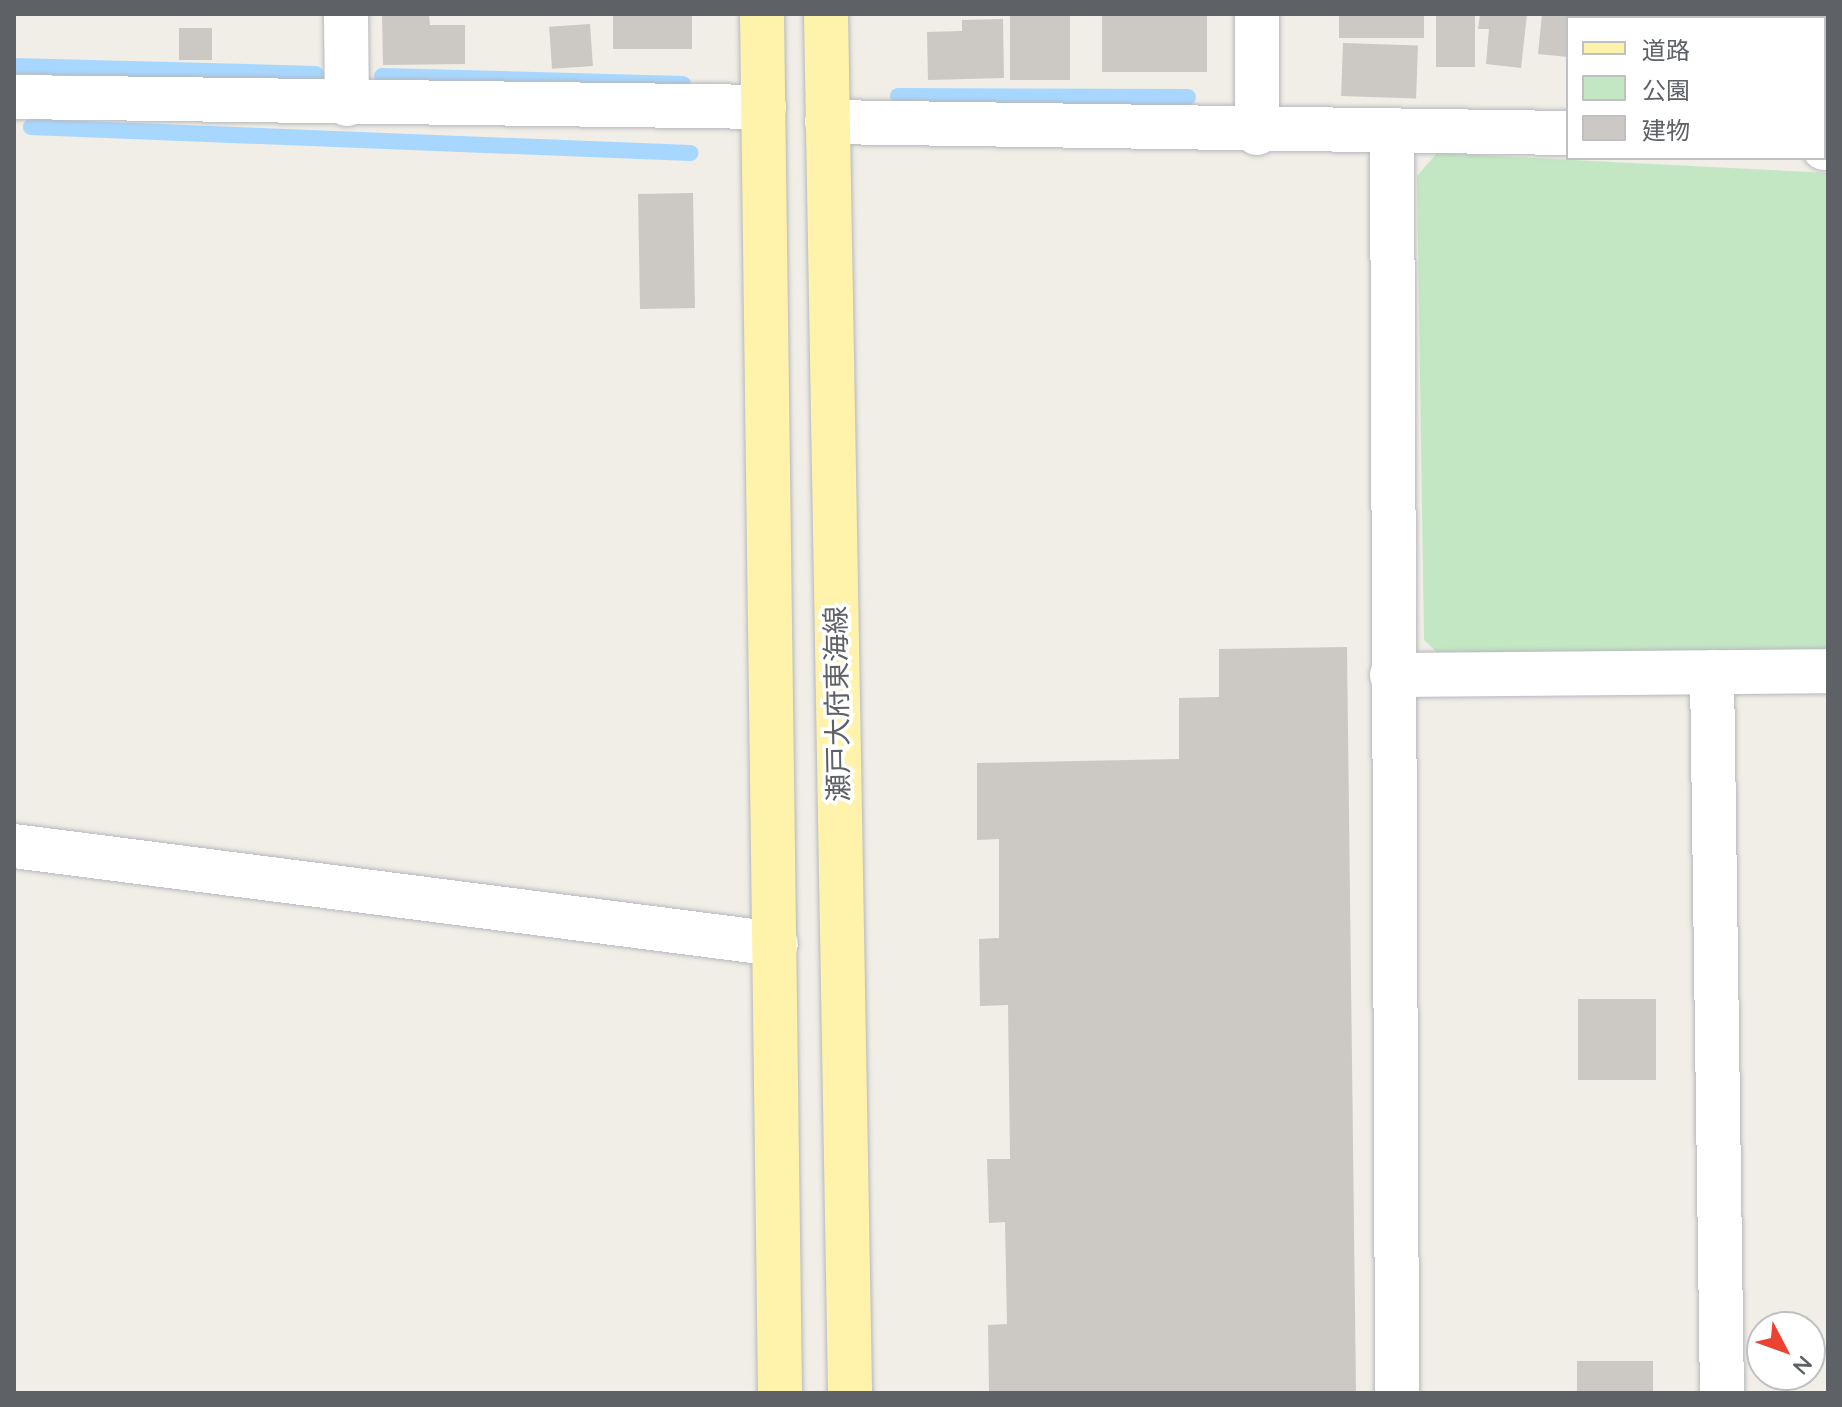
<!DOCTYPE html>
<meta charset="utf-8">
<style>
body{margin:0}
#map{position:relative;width:1842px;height:1407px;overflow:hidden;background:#f0eee6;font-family:Quicksand,"Noto Sans JP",sans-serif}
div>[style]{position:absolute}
.green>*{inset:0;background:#c3e7c3}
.stream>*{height:16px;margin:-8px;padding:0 8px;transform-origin:8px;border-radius:8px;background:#a7d7ff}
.building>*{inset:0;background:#ccc8c3;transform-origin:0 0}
.roads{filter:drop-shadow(0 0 2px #b6b8bd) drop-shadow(0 0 2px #b6b8bd)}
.minor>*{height:44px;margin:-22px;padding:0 22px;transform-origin:22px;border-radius:22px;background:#fff}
.primary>*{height:44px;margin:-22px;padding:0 22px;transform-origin:22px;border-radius:22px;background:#fff3ac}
span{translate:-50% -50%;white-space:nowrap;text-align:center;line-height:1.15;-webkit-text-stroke:7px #fff;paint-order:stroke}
.street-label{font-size:28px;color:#5e6166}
.frame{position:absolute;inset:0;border:16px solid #5e6166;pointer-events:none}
.legend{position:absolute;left:1566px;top:16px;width:260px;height:144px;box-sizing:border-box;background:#fff;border:2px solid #bfc0c2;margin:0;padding:10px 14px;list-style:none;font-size:24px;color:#5e6166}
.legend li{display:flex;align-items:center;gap:16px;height:40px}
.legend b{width:40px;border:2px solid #bfc0c2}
.north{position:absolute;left:1746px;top:1311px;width:80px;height:80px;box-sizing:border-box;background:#fff;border:2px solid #bfc0c2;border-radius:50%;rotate:131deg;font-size:22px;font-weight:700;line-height:32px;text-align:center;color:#5e6166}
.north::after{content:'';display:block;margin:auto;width:28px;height:36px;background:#ea4332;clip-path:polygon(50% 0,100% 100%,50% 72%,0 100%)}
</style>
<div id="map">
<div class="green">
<i style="clip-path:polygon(1437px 153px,1828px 173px,1828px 655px,1444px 659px,1424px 640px,1417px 176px)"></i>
</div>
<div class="stream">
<i style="left:14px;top:66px;width:302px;rotate:1.5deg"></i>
<i style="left:382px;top:76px;width:301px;rotate:1.5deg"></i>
<i style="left:898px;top:96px;width:290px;rotate:0.2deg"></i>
<i style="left:31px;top:127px;width:660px;rotate:2.26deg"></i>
</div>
<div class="building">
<i style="clip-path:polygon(382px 14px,429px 14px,430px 25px,465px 25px,465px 64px,383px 65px)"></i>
<i style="left:613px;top:14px;width:79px;height:35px"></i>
<i style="left:1010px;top:14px;width:60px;height:66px"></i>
<i style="left:1102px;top:14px;width:105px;height:58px"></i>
<i style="left:1339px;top:14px;width:85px;height:24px"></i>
<i style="left:1436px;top:14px;width:39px;height:53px"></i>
<i style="clip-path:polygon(1480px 14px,1527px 14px,1521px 68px,1486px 64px,1489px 29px,1478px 29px)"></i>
<i style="clip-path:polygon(1542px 14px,1594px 14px,1568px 18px,1568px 57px,1538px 54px)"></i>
<i style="clip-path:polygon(1601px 14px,1655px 14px,1601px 18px)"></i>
<i style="clip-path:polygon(1661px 14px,1709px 14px,1661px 18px)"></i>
<i style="clip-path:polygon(1732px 14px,1828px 14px,1828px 72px,1824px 18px)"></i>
<i style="clip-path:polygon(1003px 19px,1004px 78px,928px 80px,927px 32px,962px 31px,962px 20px)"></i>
<i style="left:590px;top:24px;width:42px;height:41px;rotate:86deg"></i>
<i style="left:212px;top:28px;width:32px;height:33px;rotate:90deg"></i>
<i style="left:1343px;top:43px;width:75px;height:53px;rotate:2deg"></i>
<i style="left:693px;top:193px;width:115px;height:55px;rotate:89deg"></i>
<i style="clip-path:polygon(1347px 647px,1356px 1393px,989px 1393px,988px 1325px,1007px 1324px,1005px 1222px,989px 1223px,987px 1159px,1010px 1159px,1008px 1005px,980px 1006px,979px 939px,999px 938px,999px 839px,977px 840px,977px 763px,1179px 759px,1179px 698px,1219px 697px,1219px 649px)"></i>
<i style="left:1656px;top:999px;width:81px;height:78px;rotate:90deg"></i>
<i style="left:1653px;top:1361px;width:32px;height:76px;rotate:90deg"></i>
</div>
<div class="roads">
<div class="minor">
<i style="left:346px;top:14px;width:90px;rotate:89.4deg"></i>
<i style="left:14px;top:97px;width:750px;rotate:0.76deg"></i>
<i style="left:827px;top:122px;width:741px;rotate:0.85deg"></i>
<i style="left:1257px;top:133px;width:119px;rotate:-90deg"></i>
<i style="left:1392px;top:133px;width:1260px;rotate:89.77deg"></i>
<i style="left:1824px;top:148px;width:4px"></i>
<i style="left:1712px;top:672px;width:721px;rotate:89.21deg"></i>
<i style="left:1392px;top:675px;width:436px;rotate:-0.5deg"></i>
<i style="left:14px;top:846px;width:768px;rotate:7.33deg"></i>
</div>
<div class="primary">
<i style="left:762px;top:14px;width:1379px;rotate:89.25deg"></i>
<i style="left:826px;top:14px;width:1379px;rotate:89deg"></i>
</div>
</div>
<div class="street-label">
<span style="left:837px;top:704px;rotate:-91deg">瀬戸大府東海線</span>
</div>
<div class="frame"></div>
<ul class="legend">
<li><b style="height:10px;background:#fff3ac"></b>道路</li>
<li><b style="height:22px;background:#c3e7c3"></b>公園</li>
<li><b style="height:22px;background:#ccc8c3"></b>建物</li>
</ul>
<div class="north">N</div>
</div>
